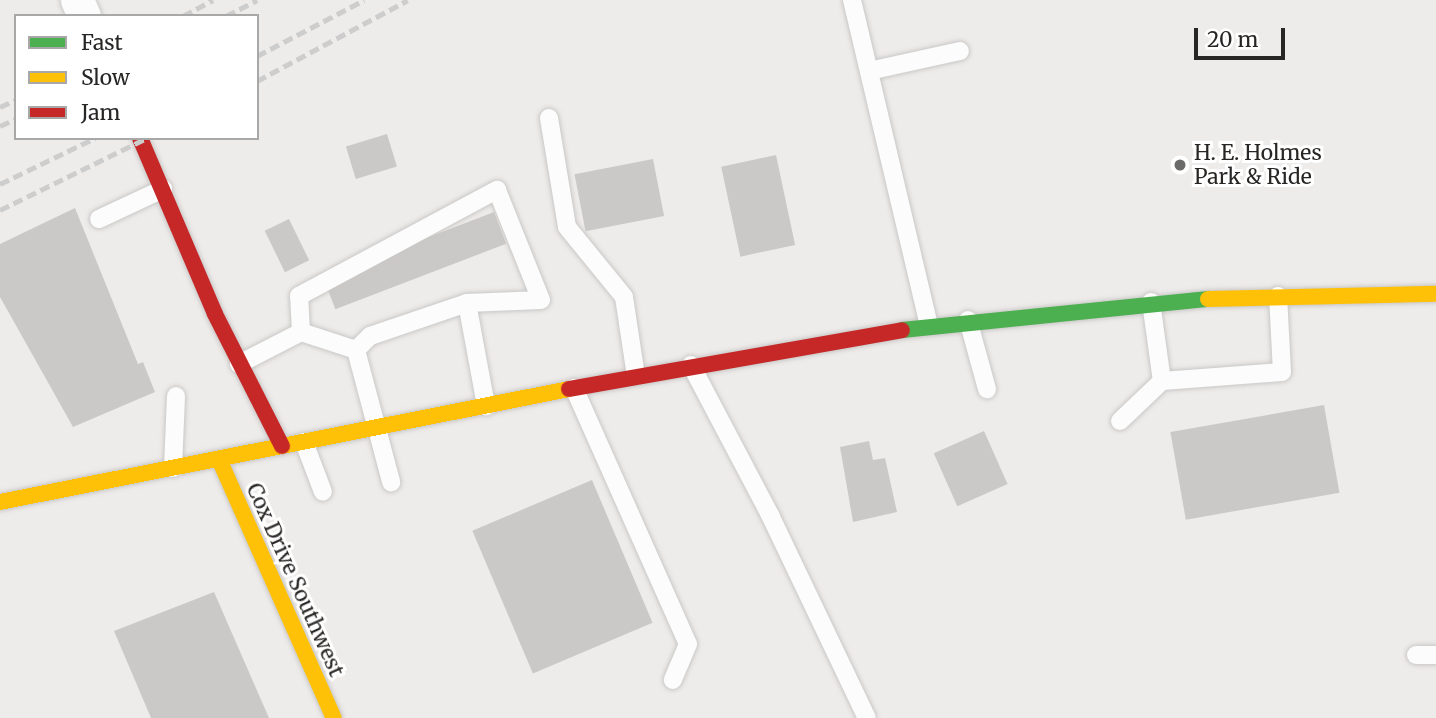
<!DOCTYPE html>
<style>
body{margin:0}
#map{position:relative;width:1436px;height:718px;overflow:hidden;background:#eeecea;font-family:Merriweather,serif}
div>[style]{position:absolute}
.building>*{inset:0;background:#cbc9c7;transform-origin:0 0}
.roads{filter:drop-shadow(0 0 2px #c9c8c7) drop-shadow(0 0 2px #c9c8c7)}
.lane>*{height:18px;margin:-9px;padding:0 9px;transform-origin:9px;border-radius:9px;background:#fcfcfc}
.street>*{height:33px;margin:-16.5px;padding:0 16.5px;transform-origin:16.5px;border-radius:16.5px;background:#fcfcfc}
.fast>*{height:16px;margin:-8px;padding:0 8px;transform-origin:8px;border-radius:8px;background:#4caf50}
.slow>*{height:16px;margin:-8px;padding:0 8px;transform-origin:8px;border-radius:8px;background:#ffc107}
.jam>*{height:16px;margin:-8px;padding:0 8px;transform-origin:8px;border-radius:8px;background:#c62828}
.rail>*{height:5px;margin-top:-2.5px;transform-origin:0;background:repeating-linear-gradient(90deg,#cecdcd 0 10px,transparent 0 15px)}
.dots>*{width:19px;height:19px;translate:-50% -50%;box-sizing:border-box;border:4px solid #fff;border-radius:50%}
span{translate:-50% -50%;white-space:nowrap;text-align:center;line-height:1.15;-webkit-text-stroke:6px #fff;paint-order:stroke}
.poi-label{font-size:21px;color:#282625}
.left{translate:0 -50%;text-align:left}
.street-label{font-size:21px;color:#282625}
.legend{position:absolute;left:14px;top:14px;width:245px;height:126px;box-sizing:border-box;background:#fff;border:2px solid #a9a8a8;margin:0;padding:9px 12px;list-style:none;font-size:21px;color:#282625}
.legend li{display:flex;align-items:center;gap:14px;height:35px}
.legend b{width:35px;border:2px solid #a9a8a8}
.scale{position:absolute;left:1194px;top:28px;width:91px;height:32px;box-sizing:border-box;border:4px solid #282625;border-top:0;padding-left:9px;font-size:21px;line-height:24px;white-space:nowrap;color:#282625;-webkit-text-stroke:5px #fff;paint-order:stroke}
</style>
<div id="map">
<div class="building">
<i style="left:387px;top:134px;width:34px;height:43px;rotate:73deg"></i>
<i style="left:776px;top:155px;width:92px;height:56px;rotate:78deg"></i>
<i style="left:653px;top:159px;width:58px;height:80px;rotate:79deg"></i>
<i style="clip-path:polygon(75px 208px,138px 364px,143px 362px,155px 392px,73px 427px,0 297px,0 244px)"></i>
<i style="left:494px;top:212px;width:34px;height:183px;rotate:69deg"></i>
<i style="left:289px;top:219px;width:46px;height:27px;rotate:64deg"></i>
<i style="left:1324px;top:405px;width:89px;height:156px;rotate:80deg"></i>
<i style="left:984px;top:431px;width:58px;height:55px;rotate:66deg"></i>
<i style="clip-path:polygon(869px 441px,873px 460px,885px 458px,897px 512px,853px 522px,840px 447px)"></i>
<i style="left:592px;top:480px;width:155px;height:130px;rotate:67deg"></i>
<i style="clip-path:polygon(214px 592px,269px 718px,151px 718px,114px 631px)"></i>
</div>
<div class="roads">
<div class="lane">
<i style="left:852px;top:0;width:334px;rotate:76.7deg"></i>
<i style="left:869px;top:71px;width:93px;rotate:-12.4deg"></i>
<i style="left:549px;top:118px;width:110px;rotate:80.6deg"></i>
<i style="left:567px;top:227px;width:90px;rotate:50.8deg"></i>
<i style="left:624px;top:297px;width:80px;rotate:81.4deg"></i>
<i style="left:99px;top:219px;width:71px;rotate:-25.1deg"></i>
<i style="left:1151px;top:302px;width:80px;rotate:82.1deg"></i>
<i style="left:467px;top:303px;width:105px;rotate:79.5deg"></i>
<i style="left:968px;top:320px;width:72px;rotate:74.6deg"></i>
<i style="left:301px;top:332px;width:36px;rotate:-93deg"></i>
<i style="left:299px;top:296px;width:225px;rotate:-28.2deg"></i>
<i style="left:497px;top:190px;width:118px;rotate:68.2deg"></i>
<i style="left:541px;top:300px;width:74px;rotate:177.7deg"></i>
<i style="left:467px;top:303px;width:102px;rotate:161.2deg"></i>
<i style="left:370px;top:336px;width:20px;rotate:135deg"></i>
<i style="left:356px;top:350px;width:137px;rotate:75.1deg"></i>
<i style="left:239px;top:364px;width:70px;rotate:-27.3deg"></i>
<i style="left:301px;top:332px;width:58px;rotate:18.1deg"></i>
<i style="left:691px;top:365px;width:170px;rotate:62.2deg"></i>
<i style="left:770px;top:515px;width:225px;rotate:64.5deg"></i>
<i style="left:574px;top:388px;width:280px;rotate:66deg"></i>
<i style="left:688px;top:644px;width:39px;rotate:113deg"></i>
<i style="left:1120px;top:421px;width:58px;rotate:-43.6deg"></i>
<i style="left:1162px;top:381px;width:120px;rotate:-4.3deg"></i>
<i style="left:1282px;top:372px;width:76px;rotate:-93deg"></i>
<i style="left:304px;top:442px;width:53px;rotate:69.2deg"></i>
<i style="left:173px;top:468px;width:72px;rotate:-87.6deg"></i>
<i style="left:1416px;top:655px;width:20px"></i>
</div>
<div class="street">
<i style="left:77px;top:0;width:17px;rotate:66deg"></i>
</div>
<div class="fast">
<i style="left:902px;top:330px;width:308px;rotate:-5.8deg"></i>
</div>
<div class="slow">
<i style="left:1208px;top:299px;width:228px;rotate:-1.3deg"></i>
<i style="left:219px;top:459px;width:283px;rotate:66.1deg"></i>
<i style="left:0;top:502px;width:580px;rotate:-11.23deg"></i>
</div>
<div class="jam">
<i style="left:140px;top:138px;width:191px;rotate:66.9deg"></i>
<i style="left:215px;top:314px;width:148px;rotate:63.1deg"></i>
<i style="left:569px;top:389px;width:338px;rotate:-10deg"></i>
</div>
</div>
<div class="rail">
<i style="left:183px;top:16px;width:34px;rotate:-28deg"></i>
<i style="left:226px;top:16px;width:35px;rotate:-27deg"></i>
<i style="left:257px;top:56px;width:121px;rotate:-27.6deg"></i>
<i style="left:257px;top:81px;width:171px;rotate:-28.2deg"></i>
<i style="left:0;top:107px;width:17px;rotate:-24deg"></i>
<i style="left:0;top:126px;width:17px;rotate:-24deg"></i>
<i style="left:0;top:184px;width:106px;rotate:-25.8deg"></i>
<i style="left:0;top:210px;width:164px;rotate:-26.1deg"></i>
</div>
<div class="dots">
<i style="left:1180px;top:165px;background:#6d6b6a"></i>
</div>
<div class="poi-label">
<span class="left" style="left:1194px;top:165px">H. E. Holmes<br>Park &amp; Ride</span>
</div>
<div class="street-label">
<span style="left:295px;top:580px;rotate:66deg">Cox Drive Southwest</span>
</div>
<ul class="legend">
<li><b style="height:9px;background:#4caf50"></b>Fast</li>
<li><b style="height:9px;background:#ffc107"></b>Slow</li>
<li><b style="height:9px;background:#c62828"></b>Jam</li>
</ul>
<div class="scale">20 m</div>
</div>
